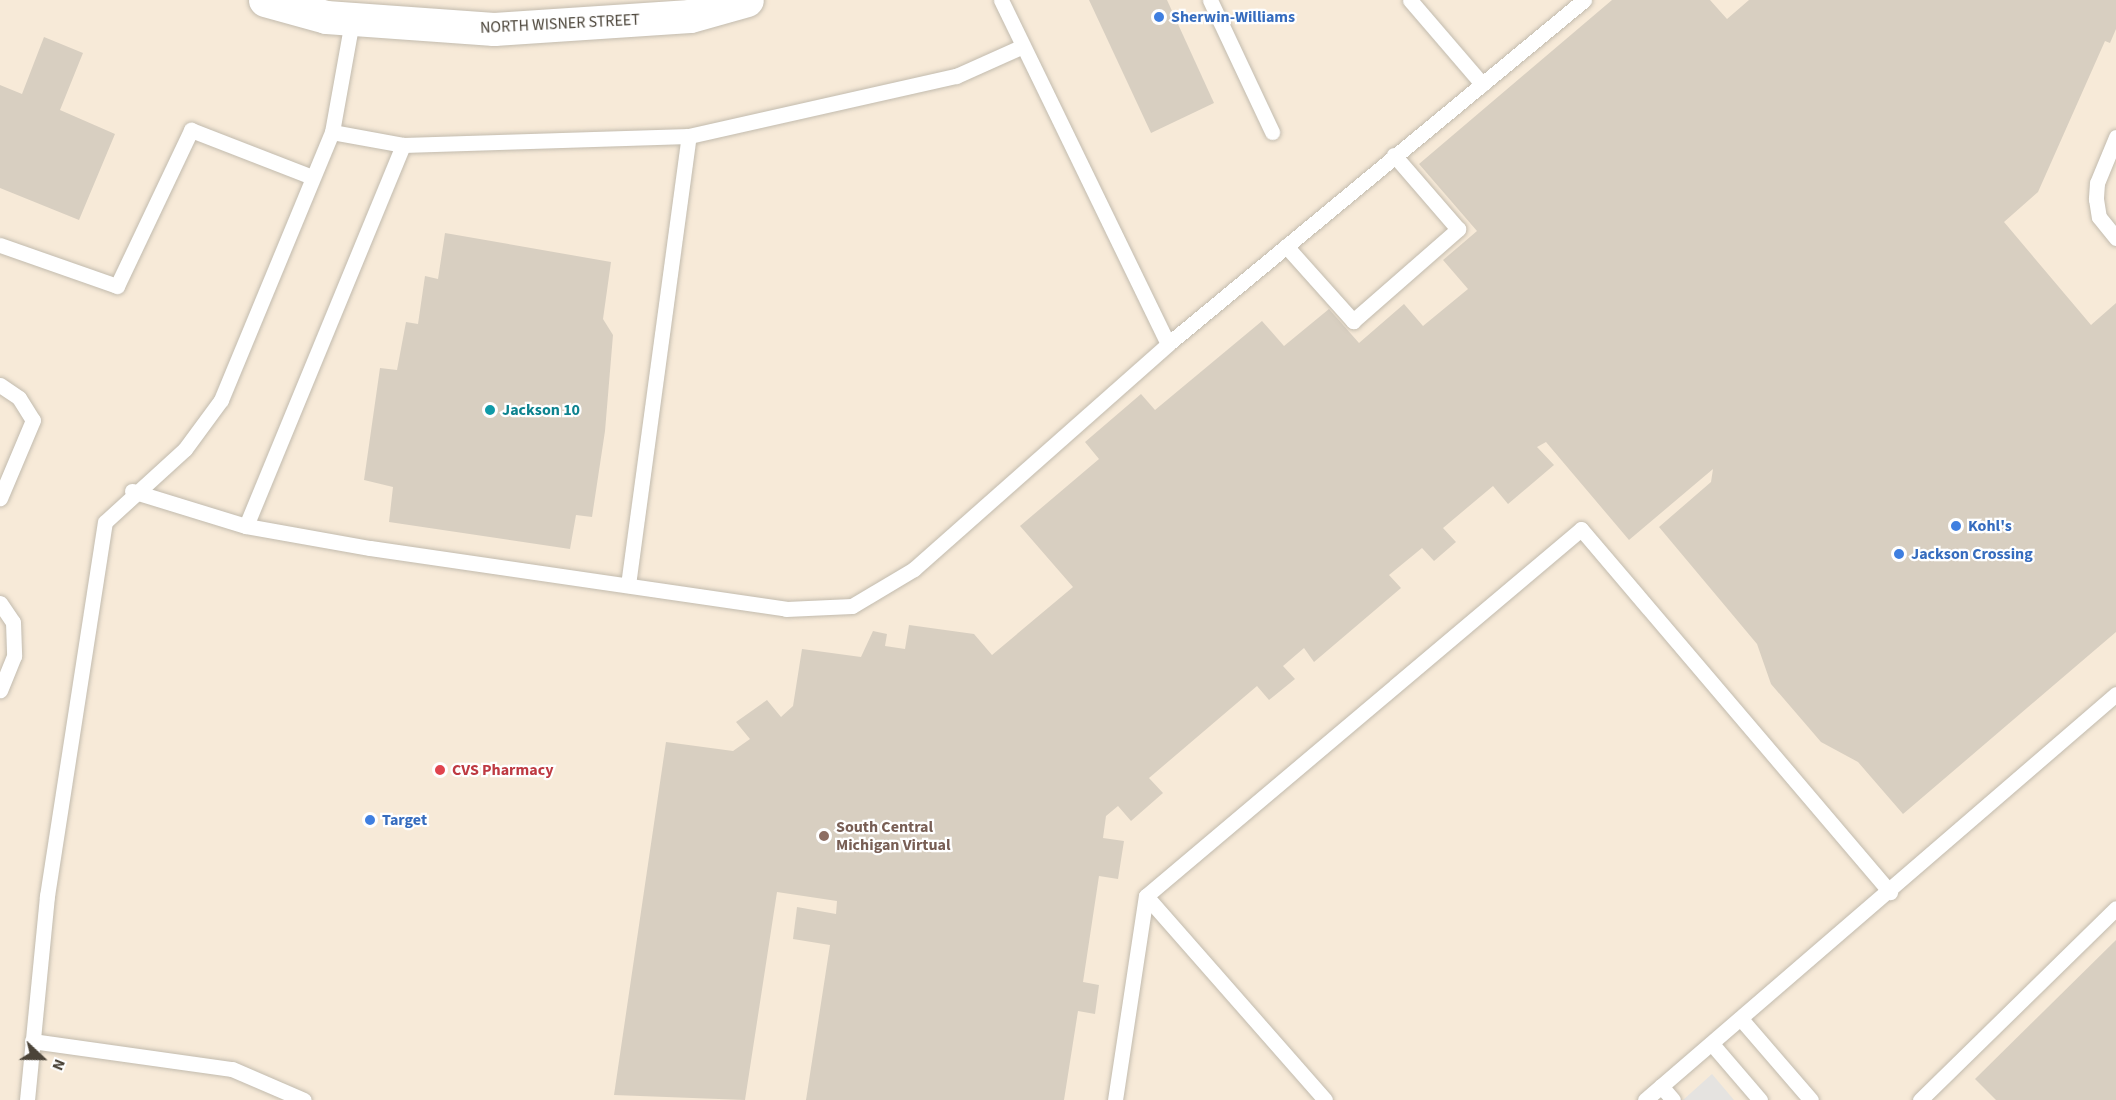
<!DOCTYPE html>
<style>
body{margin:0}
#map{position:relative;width:2116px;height:1100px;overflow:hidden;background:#f6f3ec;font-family:"Source Sans 3",sans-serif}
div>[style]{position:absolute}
.commercial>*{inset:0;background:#f7ead8;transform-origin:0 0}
.parking>*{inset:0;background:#e5e3e0}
.building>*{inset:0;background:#d8cfc1}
.roads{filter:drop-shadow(0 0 2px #c2bbae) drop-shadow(0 0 2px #c2bbae)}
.service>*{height:15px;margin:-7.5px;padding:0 7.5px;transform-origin:7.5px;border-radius:7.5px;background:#fff}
.tertiary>*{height:33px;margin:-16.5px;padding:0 16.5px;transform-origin:16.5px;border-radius:16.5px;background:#fff}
.dots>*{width:16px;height:16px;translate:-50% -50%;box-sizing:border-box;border:3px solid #fff;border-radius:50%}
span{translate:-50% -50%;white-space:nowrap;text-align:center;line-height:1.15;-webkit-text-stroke:4.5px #fff;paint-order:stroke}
.shop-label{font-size:16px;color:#366cbe;font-weight:700}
.left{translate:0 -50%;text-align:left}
.street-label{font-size:16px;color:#4b4439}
.culture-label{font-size:16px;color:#0d838f;font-weight:700}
.health-label{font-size:16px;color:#be3a42;font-weight:700}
.education-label{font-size:16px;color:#785e54;font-weight:700}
.north{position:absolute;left:12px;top:1028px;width:60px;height:60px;-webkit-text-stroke:4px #fff;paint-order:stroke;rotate:112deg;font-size:16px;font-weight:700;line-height:24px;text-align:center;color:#4b4439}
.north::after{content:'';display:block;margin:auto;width:21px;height:27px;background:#4b4439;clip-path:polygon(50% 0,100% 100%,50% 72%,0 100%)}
</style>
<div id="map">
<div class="commercial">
<i style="left:0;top:0;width:2116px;height:1100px"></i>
</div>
<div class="parking">
<i style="clip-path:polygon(1712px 1074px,1734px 1100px,1683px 1100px)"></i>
</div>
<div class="building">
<i style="clip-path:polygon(1089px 0,1167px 0,1214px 103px,1151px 133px)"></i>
<i style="clip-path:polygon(1612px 0,1710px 0,1727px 19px,1749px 0,2116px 0,2116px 29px,2110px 43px,2105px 41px,2038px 192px,2004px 222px,2091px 325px,2116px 303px,2116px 632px,1903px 814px,1858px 762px,1821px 742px,1771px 684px,1757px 644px,1659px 527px,1711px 482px,1713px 469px,1629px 540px,1546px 442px,1537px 447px,1554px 465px,1508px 504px,1493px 486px,1443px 528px,1456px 542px,1434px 561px,1422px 548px,1389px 575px,1401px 588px,1314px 662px,1304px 648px,1283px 666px,1295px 679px,1269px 700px,1257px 686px,1149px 778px,1163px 793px,1131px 821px,1118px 806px,1106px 816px,1103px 838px,1124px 841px,1118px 879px,1099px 876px,1083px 982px,1099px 985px,1095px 1014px,1078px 1011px,1064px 1100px,806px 1100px,830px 945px,793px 939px,797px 907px,836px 914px,837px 901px,777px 892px,745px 1100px,614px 1095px,666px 742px,733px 751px,750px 739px,736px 722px,767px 700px,781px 717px,793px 706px,802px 649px,861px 657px,873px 631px,887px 634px,885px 646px,905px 649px,909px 625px,974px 634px,992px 655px,1073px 587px,1020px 526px,1099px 459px,1085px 442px,1141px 394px,1155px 410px,1262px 321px,1284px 346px,1329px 309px,1359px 343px,1404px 304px,1423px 326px,1468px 289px,1443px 260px,1477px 231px,1419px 164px)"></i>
<i style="clip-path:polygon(44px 37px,83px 53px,60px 110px,115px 134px,79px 220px,0 188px,0 85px,22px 94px)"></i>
<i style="clip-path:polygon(445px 233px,611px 262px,603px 319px,613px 335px,605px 431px,592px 517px,576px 515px,570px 549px,389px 522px,393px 487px,364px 480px,380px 368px,397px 370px,406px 322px,418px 324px,425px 276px,438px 279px)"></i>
<i style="clip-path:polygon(2116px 940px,2116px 1100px,1996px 1100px,1975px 1079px)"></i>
</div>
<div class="roads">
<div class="service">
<i style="left:1001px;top:0;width:382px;rotate:64.1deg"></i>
<i style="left:1210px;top:0;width:146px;rotate:64.8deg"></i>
<i style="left:1410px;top:0;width:111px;rotate:49.4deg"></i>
<i style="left:332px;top:132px;width:72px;rotate:10.4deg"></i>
<i style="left:403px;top:145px;width:286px;rotate:-1.8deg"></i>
<i style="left:689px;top:136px;width:274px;rotate:-12.7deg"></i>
<i style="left:956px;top:76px;width:73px;rotate:-24.1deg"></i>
<i style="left:2116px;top:137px;width:50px;rotate:112.4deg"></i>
<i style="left:2097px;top:183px;width:16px;rotate:94deg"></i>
<i style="left:2096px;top:199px;width:18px;rotate:81deg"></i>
<i style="left:2099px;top:217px;width:27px;rotate:51deg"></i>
<i style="left:0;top:245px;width:124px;rotate:19.3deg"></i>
<i style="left:117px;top:286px;width:173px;rotate:-64.6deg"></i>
<i style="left:191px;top:130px;width:130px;rotate:21.2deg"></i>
<i style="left:1286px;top:246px;width:101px;rotate:48.2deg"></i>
<i style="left:1353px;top:321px;width:140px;rotate:-41.2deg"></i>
<i style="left:1458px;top:229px;width:98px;rotate:-130.9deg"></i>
<i style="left:0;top:385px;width:23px;rotate:34deg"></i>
<i style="left:19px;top:398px;width:26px;rotate:58deg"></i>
<i style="left:33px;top:420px;width:85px;rotate:112.9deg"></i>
<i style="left:132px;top:491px;width:119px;rotate:17.1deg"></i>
<i style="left:246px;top:526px;width:126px;rotate:10.1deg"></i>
<i style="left:370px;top:548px;width:420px;rotate:8.3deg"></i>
<i style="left:786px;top:609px;width:66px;rotate:-2.6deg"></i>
<i style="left:852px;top:606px;width:72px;rotate:-30.8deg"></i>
<i style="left:914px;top:569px;width:339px;rotate:-41.5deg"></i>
<i style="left:1168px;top:344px;width:540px;rotate:-39.59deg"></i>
<i style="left:246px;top:526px;width:412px;rotate:-67.6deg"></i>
<i style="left:628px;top:585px;width:453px;rotate:-82.3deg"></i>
<i style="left:0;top:603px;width:23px;rotate:56deg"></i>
<i style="left:13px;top:622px;width:34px;rotate:88deg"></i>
<i style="left:14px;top:656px;width:37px;rotate:112deg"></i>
<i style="left:1146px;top:896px;width:271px;rotate:48.7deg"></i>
<i style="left:1741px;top:1019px;width:107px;rotate:49.2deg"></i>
<i style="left:32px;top:1041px;width:202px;rotate:8deg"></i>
<i style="left:232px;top:1069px;width:78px;rotate:23.3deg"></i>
<i style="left:1712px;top:1044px;width:74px;rotate:49.4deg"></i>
<i style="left:1661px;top:1086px;width:18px;rotate:49deg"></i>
<i style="left:27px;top:1100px;width:205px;rotate:-84.4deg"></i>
<i style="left:47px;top:896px;width:378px;rotate:-81.2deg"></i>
<i style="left:105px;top:522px;width:108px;rotate:-42.4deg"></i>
<i style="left:185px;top:449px;width:61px;rotate:-53.7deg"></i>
<i style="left:221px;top:400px;width:290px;rotate:-67.5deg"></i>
<i style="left:332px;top:132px;width:113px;rotate:-79.8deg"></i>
<i style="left:1115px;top:1100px;width:206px;rotate:-81.4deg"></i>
<i style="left:1146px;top:896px;width:569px;rotate:-40.15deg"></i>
<i style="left:1581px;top:529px;width:477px;rotate:49.6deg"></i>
<i style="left:1645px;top:1100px;width:622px;rotate:-40.76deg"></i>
<i style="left:1920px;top:1100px;width:274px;rotate:-44.4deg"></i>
</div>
<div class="tertiary">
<i style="left:265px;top:0;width:63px;rotate:15.6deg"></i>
<i style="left:326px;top:17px;width:168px;rotate:4.1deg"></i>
<i style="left:494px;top:29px;width:196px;rotate:-3.8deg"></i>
<i style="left:690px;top:16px;width:59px;rotate:-15.7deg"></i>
</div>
</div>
<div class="dots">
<i style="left:1159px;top:17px;background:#3f7fe0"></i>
<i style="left:490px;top:410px;background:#0f9aa8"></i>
<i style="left:1956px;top:526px;background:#3f7fe0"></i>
<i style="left:1899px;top:554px;background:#3f7fe0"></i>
<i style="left:440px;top:770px;background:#e0444e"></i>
<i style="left:370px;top:820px;background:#3f7fe0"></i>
<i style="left:824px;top:836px;background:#8d6e63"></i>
</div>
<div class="shop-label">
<span class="left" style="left:1171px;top:17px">Sherwin-Williams</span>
<span class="left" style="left:1968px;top:526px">Kohl's</span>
<span class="left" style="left:1911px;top:554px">Jackson Crossing</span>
<span class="left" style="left:382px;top:820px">Target</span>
</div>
<div class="street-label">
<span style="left:560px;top:24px;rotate:-3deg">NORTH WISNER STREET</span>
</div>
<div class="culture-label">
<span class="left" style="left:502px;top:410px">Jackson 10</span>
</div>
<div class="health-label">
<span class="left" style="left:452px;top:770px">CVS Pharmacy</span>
</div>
<div class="education-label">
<span class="left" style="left:836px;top:836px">South Central<br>Michigan Virtual</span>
</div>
<div class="north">N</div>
</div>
